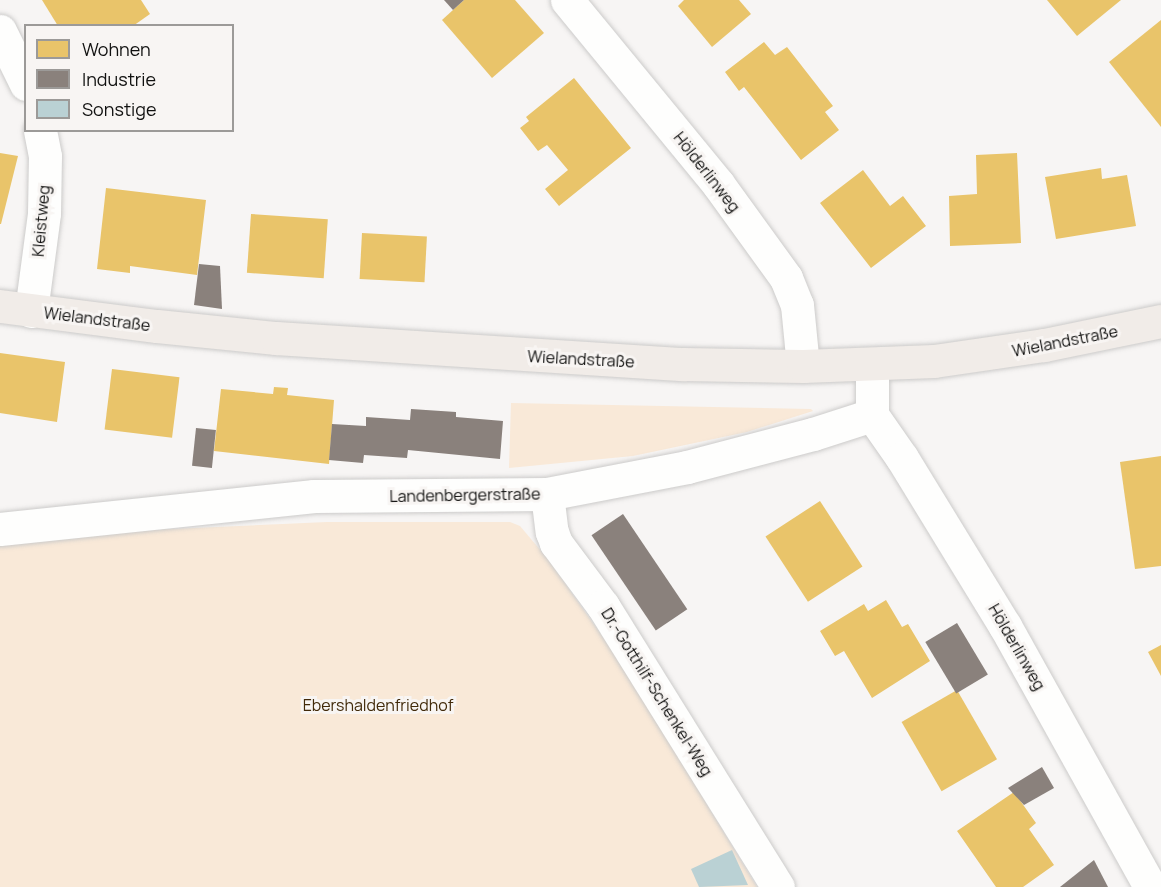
<!DOCTYPE html>
<meta charset="utf-8">
<style>
body{margin:0}
#map{position:relative;width:1161px;height:887px;overflow:hidden;background:#f7f5f4;font-family:Manrope,sans-serif}
div>[style]{position:absolute}
.green>*{inset:0;background:#f9e9d8}
.homes>*{inset:0;background:#e9c46a;transform-origin:0 0}
.industry>*{inset:0;background:#8a817c;transform-origin:0 0}
.building>*{inset:0;background:#bad1d4}
.roads{filter:drop-shadow(0 0 2px #cccbca) drop-shadow(0 0 2px #cccbca)}
.minor>*{height:33px;margin:-16.5px;padding:0 16.5px;transform-origin:16.5px;border-radius:16.5px;background:#fefefd}
.major>*{height:33px;margin:-16.5px;padding:0 16.5px;transform-origin:16.5px;border-radius:16.5px;background:#f1ece8}
span{translate:-50% -50%;white-space:nowrap;text-align:center;line-height:1.15;-webkit-text-stroke:6px #f8f5f3;paint-order:stroke}
.street-label{font-size:16px;color:#111110}
.park-label{font-size:16px;color:#412a0a}
.legend{position:absolute;left:24px;top:24px;width:210px;height:108px;box-sizing:border-box;background:#f8f5f3;border:2px solid #9c9a98;margin:0;padding:8px 10px;list-style:none;font-size:18px;color:#111110}
.legend li{display:flex;align-items:center;gap:12px;height:30px}
.legend b{width:30px;border:2px solid #9c9a98}
</style>
<div id="map">
<div class="green">
<i style="clip-path:polygon(511px 403px,811px 409px,813px 411px,747px 432px,633px 456px,509px 468px)"></i>
<i style="clip-path:polygon(327px 522px,510px 522px,520px 526px,547px 558px,619px 660px,757px 887px,0 887px,0 545px,147px 530px)"></i>
</div>
<div class="homes">
<i style="clip-path:polygon(42px 0,141px 0,150px 14px,133px 26px,58px 26px)"></i>
<i style="clip-path:polygon(464px 0,515px 0,544px 33px,492px 78px,442px 20px)"></i>
<i style="clip-path:polygon(684px 0,739px 0,751px 14px,712px 47px,678px 6px)"></i>
<i style="clip-path:polygon(1047px 0,1121px 0,1077px 36px)"></i>
<i style="clip-path:polygon(1161px 20px,1161px 127px,1109px 62px)"></i>
<i style="clip-path:polygon(764px 42px,775px 55px,787px 47px,833px 106px,825px 112px,839px 130px,801px 160px,744px 87px,739px 91px,725px 72px)"></i>
<i style="clip-path:polygon(574px 78px,631px 148px,559px 206px,545px 189px,568px 170px,547px 145px,538px 151px,520px 128px,529px 121px,526px 117px)"></i>
<i style="clip-path:polygon(0 153px,18px 156px,1px 224px,0 224px)"></i>
<i style="clip-path:polygon(1017px 153px,1021px 243px,950px 246px,949px 196px,977px 194px,976px 155px)"></i>
<i style="clip-path:polygon(1101px 168px,1102px 179px,1127px 175px,1136px 226px,1056px 239px,1045px 177px)"></i>
<i style="clip-path:polygon(863px 170px,890px 206px,903px 196px,926px 226px,871px 268px,820px 203px)"></i>
<i style="clip-path:polygon(106px 188px,206px 200px,197px 275px,130px 266px,130px 273px,97px 269px)"></i>
<i style="left:251px;top:214px;width:77px;height:59px;rotate:4deg"></i>
<i style="left:362px;top:233px;width:65px;height:46px;rotate:3deg"></i>
<i style="clip-path:polygon(0 353px,65px 362px,57px 422px,0 413px)"></i>
<i style="left:112px;top:369px;width:68px;height:61px;rotate:7deg"></i>
<i style="clip-path:polygon(274px 387px,288px 388px,287px 395px,334px 400px,329px 464px,214px 451px,221px 389px,273px 394px)"></i>
<i style="clip-path:polygon(1161px 456px,1161px 566px,1135px 569px,1120px 462px)"></i>
<i style="left:820px;top:501px;width:78px;height:65px;rotate:57deg"></i>
<i style="clip-path:polygon(886px 600px,902px 627px,908px 624px,930px 661px,872px 698px,844px 651px,835px 656px,820px 631px,864px 604px,868px 611px)"></i>
<i style="clip-path:polygon(1161px 645px,1161px 676px,1148px 652px)"></i>
<i style="left:957px;top:690px;width:80px;height:64px;rotate:60deg"></i>
<i style="clip-path:polygon(1014px 792px,1036px 823px,1029px 829px,1054px 865px,1023px 887px,996px 887px,957px 831px)"></i>
</div>
<div class="industry">
<i style="clip-path:polygon(444px 0,464px 0,453px 10px)"></i>
<i style="clip-path:polygon(199px 264px,220px 266px,222px 309px,194px 305px)"></i>
<i style="clip-path:polygon(411px 409px,456px 412px,456px 417px,503px 421px,500px 459px,408px 450px,407px 458px,364px 455px,363px 463px,329px 460px,332px 424px,366px 426px,366px 417px,410px 420px)"></i>
<i style="left:196px;top:428px;width:20px;height:38px;rotate:6deg"></i>
<i style="left:623px;top:514px;width:115px;height:38px;rotate:56deg"></i>
<i style="left:957px;top:623px;width:60px;height:37px;rotate:59deg"></i>
<i style="clip-path:polygon(1042px 767px,1054px 788px,1024px 805px,1008px 788px)"></i>
<i style="clip-path:polygon(1094px 860px,1108px 887px,1060px 887px)"></i>
</div>
<div class="building">
<i style="clip-path:polygon(732px 850px,748px 885px,699px 887px,691px 869px)"></i>
</div>
<div class="roads">
<div class="minor">
<i style="left:567px;top:0;width:238px;rotate:50.6deg"></i>
<i style="left:718px;top:184px;width:116px;rotate:54.1deg"></i>
<i style="left:786px;top:278px;width:29px;rotate:68deg"></i>
<i style="left:797px;top:305px;width:61px;rotate:84.4deg"></i>
<i style="left:0;top:31px;width:59px;rotate:63.9deg"></i>
<i style="left:31px;top:311px;width:99px;rotate:-82.4deg"></i>
<i style="left:44px;top:213px;width:57px;rotate:-89deg"></i>
<i style="left:45px;top:156px;width:26px;rotate:-101deg"></i>
<i style="left:872px;top:364px;width:51px;rotate:90deg"></i>
<i style="left:872px;top:415px;width:52px;rotate:55.1deg"></i>
<i style="left:902px;top:458px;width:197px;rotate:58.5deg"></i>
<i style="left:1005px;top:626px;width:299px;rotate:60.9deg"></i>
<i style="left:547px;top:494px;width:38px;rotate:83deg"></i>
<i style="left:552px;top:532px;width:12px;rotate:70deg"></i>
<i style="left:556px;top:543px;width:79px;rotate:53.3deg"></i>
<i style="left:603px;top:606px;width:331px;rotate:58.1deg"></i>
<i style="left:0;top:529px;width:316px;rotate:-6deg"></i>
<i style="left:314px;top:496px;width:233px;rotate:-0.5deg"></i>
<i style="left:547px;top:494px;width:143px;rotate:-10.9deg"></i>
<i style="left:687px;top:467px;width:130px;rotate:-14.7deg"></i>
<i style="left:813px;top:434px;width:62px;rotate:-17.9deg"></i>
</div>
<div class="major">
<i style="left:0;top:306px;width:158px;rotate:7.3deg"></i>
<i style="left:157px;top:326px;width:120px;rotate:5.8deg"></i>
<i style="left:276px;top:338px;width:408px;rotate:3.7deg"></i>
<i style="left:683px;top:364px;width:120px;rotate:1deg"></i>
<i style="left:803px;top:366px;width:131px;rotate:-2.2deg"></i>
<i style="left:934px;top:361px;width:111px;rotate:-8.3deg"></i>
<i style="left:1044px;top:345px;width:119px;rotate:-11.6deg"></i>
</div>
</div>
<div class="street-label">
<span style="left:707px;top:172px;rotate:52deg">Hölderlinweg</span>
<span style="left:41px;top:221px;rotate:-85deg">Kleistweg</span>
<span style="left:97px;top:319px;rotate:7deg">Wielandstraße</span>
<span style="left:1065px;top:341px;rotate:-11deg">Wielandstraße</span>
<span style="left:581px;top:359px;rotate:3deg">Wielandstraße</span>
<span style="left:465px;top:495px;rotate:-1deg">Landenbergerstraße</span>
<span style="left:1017px;top:647px;rotate:60deg">Hölderlinweg</span>
<span style="left:657px;top:692px;rotate:58deg">Dr.-Gotthilf-Schenkel-Weg</span>
</div>
<div class="park-label">
<span style="left:378px;top:705px">Ebershaldenfriedhof</span>
</div>
<ul class="legend">
<li><b style="height:16px;background:#e9c46a"></b>Wohnen</li>
<li><b style="height:16px;background:#8a817c"></b>Industrie</li>
<li><b style="height:16px;background:#bad1d4"></b>Sonstige</li>
</ul>
</div>
